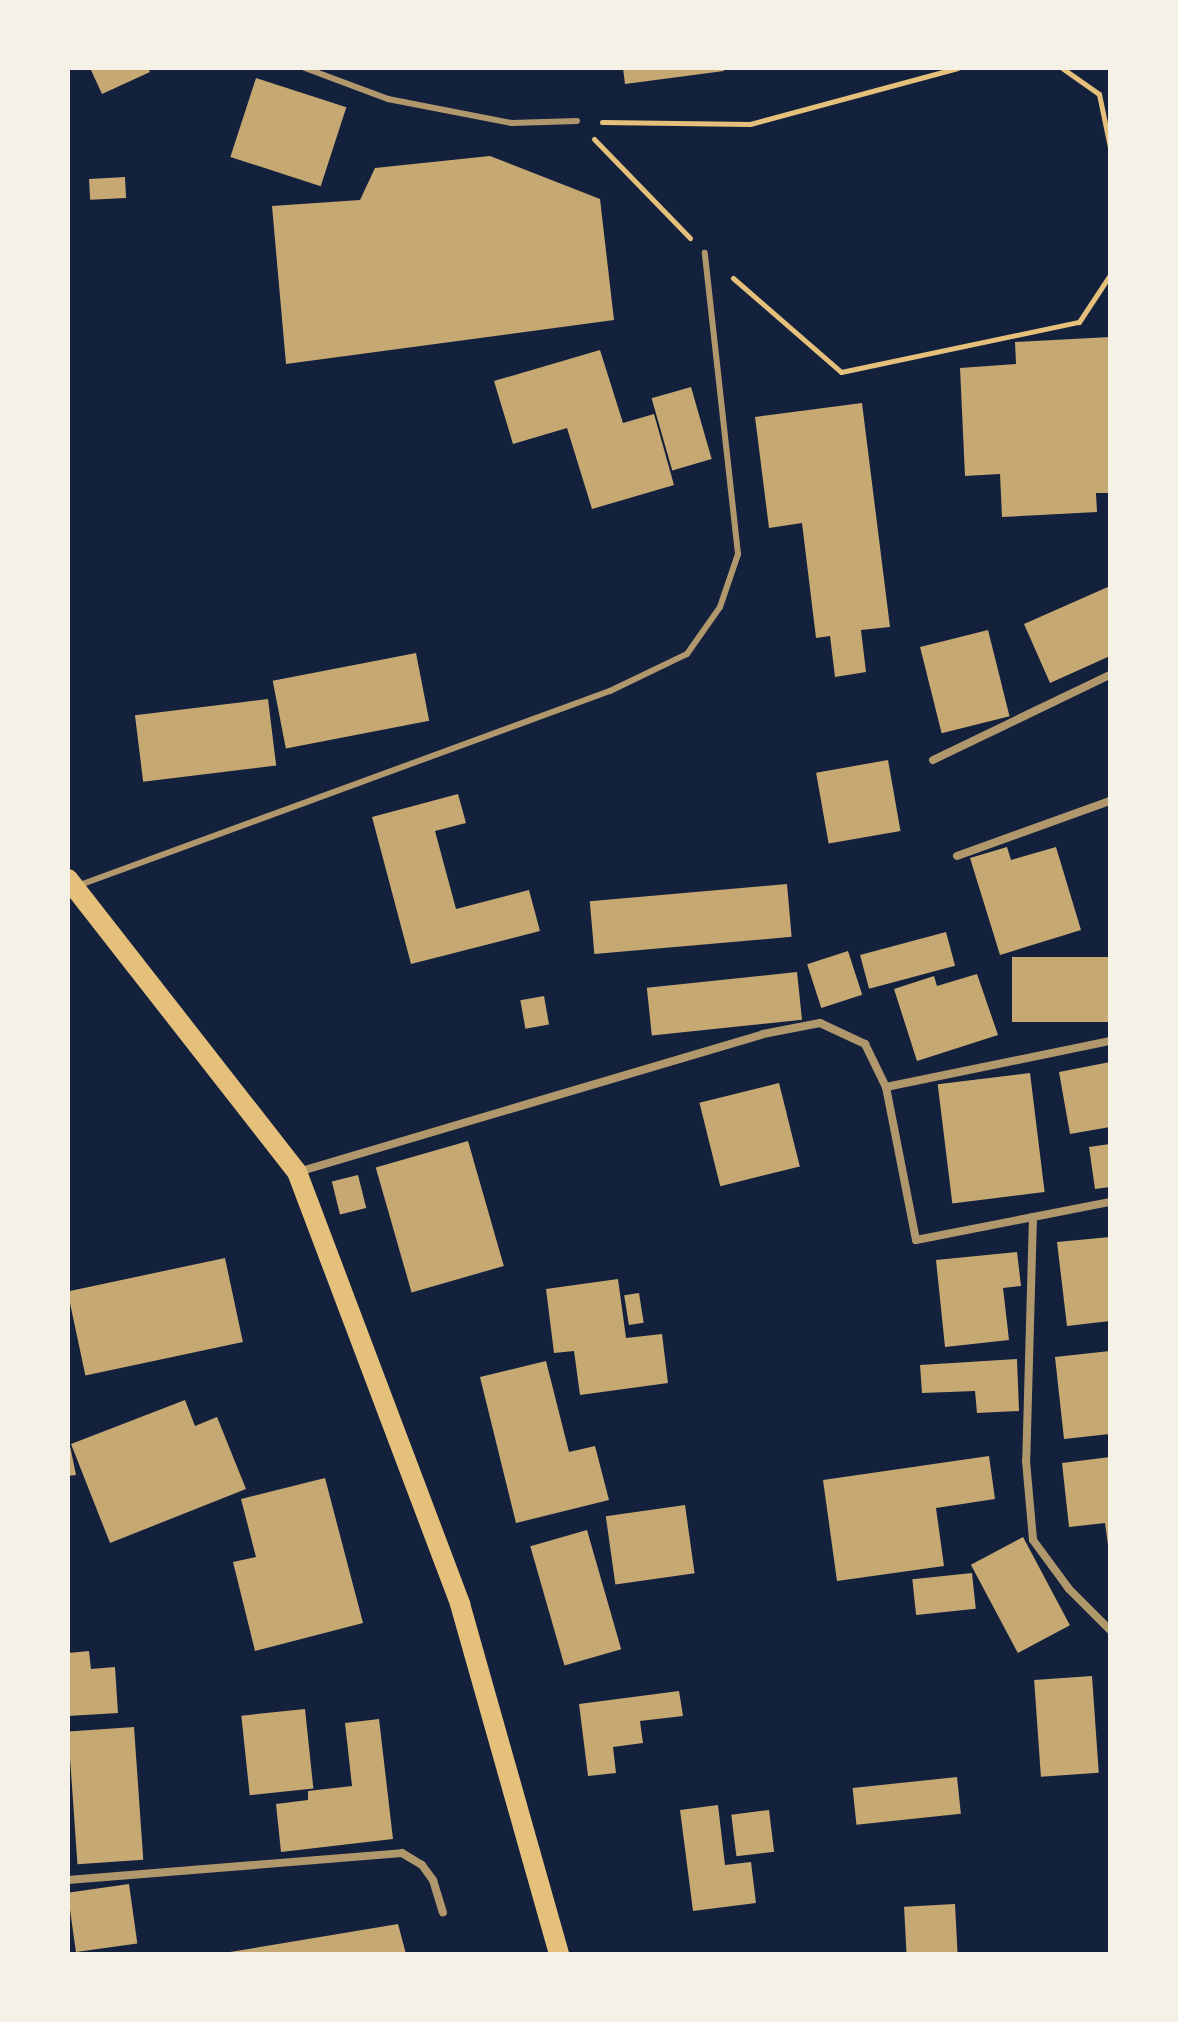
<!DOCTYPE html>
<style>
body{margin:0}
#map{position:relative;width:1178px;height:2022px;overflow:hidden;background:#14213d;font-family:"Source Serif 4",serif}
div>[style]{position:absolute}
.building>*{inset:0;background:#c6a872;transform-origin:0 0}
.path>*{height:5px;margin:-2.5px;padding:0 2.5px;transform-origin:2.5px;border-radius:2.5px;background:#e5c07b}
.service>*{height:6px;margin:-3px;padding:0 3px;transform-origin:3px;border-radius:3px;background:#b1986c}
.minor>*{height:8px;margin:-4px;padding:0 4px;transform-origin:4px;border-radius:4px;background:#b1986c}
.primary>*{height:20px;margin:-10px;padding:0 10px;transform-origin:10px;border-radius:10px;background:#e5c07b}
span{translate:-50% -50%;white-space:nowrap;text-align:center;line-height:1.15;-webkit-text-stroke:8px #f6f1e7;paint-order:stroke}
.frame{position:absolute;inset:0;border:70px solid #f6f1e7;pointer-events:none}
</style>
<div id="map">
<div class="building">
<i style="clip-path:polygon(90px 68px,148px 68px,150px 72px,102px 94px)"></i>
<i style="clip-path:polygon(623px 68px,724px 68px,724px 71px,625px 84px)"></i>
<i style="left:256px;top:78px;width:95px;height:83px;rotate:18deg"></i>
<i style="clip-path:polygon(490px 156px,600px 199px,614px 320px,286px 364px,272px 206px,360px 200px,375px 168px)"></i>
<i style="left:125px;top:177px;width:21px;height:36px;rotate:87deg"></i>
<i style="clip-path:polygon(1110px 337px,1110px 493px,1096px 493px,1097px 512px,1002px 517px,1000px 474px,965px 476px,960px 368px,1016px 364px,1015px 342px)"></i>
<i style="clip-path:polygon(600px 350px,623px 423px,654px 414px,674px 485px,592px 509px,567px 428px,513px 444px,494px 381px)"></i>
<i style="left:691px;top:387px;width:75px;height:41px;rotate:74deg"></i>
<i style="clip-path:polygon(862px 403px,890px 627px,861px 630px,866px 672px,835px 677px,830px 636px,816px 638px,802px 523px,769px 528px,755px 417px)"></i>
<i style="clip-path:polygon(1110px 586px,1110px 656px,1050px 683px,1024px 624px)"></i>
<i style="left:988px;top:630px;width:89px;height:70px;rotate:76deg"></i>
<i style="left:416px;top:653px;width:69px;height:146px;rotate:79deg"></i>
<i style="left:268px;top:699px;width:67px;height:134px;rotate:83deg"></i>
<i style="left:888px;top:760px;width:72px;height:73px;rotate:80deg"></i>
<i style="clip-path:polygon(458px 794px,466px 823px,435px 831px,456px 909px,529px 890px,540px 931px,411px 964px,372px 817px)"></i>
<i style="clip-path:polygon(1007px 847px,1011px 860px,1056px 847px,1081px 930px,1000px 955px,970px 858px)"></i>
<i style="left:787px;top:884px;width:53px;height:198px;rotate:85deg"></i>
<i style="left:946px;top:932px;width:35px;height:89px;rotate:75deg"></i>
<i style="left:848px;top:951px;width:46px;height:43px;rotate:72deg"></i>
<i style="left:1110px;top:957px;width:65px;height:98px;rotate:90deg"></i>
<i style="left:797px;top:972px;width:48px;height:151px;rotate:84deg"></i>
<i style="clip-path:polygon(977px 974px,998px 1035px,917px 1061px,894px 989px,934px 976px,937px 986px)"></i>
<i style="left:544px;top:996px;width:29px;height:24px;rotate:80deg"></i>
<i style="clip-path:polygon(1110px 1062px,1110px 1127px,1070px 1134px,1059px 1072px)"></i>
<i style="left:1030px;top:1073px;width:120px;height:93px;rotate:83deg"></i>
<i style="left:779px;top:1083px;width:86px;height:82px;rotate:76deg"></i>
<i style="left:468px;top:1141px;width:130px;height:96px;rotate:74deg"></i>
<i style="clip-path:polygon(1110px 1144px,1110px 1187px,1095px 1189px,1089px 1147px)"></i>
<i style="left:358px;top:1175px;width:34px;height:27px;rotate:76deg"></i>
<i style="clip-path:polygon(1110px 1237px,1110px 1321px,1067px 1326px,1057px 1242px)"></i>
<i style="clip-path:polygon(1017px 1252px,1021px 1286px,1003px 1288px,1009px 1340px,945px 1347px,936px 1260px)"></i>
<i style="left:225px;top:1258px;width:86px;height:161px;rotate:78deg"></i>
<i style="clip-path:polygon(618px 1279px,626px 1338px,662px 1334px,668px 1383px,580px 1395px,574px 1351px,554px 1353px,546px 1289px)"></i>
<i style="left:639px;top:1293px;width:30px;height:15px;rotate:81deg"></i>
<i style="clip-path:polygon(1110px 1351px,1110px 1434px,1064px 1439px,1055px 1357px)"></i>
<i style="clip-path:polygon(1017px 1359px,1019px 1411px,977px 1413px,975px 1391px,922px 1393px,920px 1365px)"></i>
<i style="clip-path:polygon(546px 1361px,569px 1452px,595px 1446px,609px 1500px,516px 1523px,480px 1377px)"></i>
<i style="clip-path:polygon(185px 1400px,195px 1426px,217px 1417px,246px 1489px,110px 1543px,71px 1444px)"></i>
<i style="clip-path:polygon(68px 1436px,76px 1475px,68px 1476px)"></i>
<i style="clip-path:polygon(989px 1456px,995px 1499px,936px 1508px,944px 1566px,837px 1581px,823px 1480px)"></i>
<i style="clip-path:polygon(1110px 1457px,1110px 1544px,1108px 1545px,1105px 1523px,1069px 1527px,1062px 1463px)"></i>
<i style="clip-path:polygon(325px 1478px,363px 1623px,255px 1651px,233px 1562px,256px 1557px,241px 1499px)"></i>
<i style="left:685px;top:1505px;width:69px;height:80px;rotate:82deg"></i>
<i style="left:587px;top:1530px;width:124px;height:59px;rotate:74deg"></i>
<i style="left:1023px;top:1537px;width:100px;height:59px;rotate:62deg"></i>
<i style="left:972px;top:1573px;width:36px;height:60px;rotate:84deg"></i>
<i style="clip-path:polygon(89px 1651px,91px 1669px,115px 1667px,118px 1713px,68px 1716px,68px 1653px)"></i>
<i style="left:1092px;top:1676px;width:97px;height:58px;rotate:86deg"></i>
<i style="clip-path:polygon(679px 1691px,683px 1716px,640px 1721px,643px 1743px,613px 1747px,616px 1773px,588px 1776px,579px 1704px)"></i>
<i style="left:305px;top:1709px;width:80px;height:64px;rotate:84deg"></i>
<i style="clip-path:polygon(379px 1719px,393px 1839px,281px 1852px,276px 1804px,308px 1800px,308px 1791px,352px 1786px,345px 1723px)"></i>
<i style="left:134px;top:1727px;width:133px;height:66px;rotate:86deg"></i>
<i style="left:957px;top:1777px;width:37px;height:105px;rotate:84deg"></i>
<i style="clip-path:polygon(718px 1805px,725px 1865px,751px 1862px,756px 1903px,693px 1911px,680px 1810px)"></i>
<i style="left:769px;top:1810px;width:42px;height:38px;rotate:83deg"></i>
<i style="left:129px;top:1884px;width:60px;height:62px;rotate:82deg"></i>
<i style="left:955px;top:1904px;width:50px;height:51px;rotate:87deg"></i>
<i style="clip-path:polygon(398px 1924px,406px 1954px,231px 1954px,230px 1952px)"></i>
</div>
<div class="path">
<i style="left:1062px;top:68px;width:45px;rotate:35.1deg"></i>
<i style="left:1099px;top:94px;width:54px;rotate:78.3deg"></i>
<i style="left:602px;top:122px;width:148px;rotate:0.8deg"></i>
<i style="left:750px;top:124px;width:215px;rotate:-15.1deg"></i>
<i style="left:594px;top:139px;width:138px;rotate:45.9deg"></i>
<i style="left:733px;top:278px;width:143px;rotate:41deg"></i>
<i style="left:841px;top:372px;width:243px;rotate:-11.9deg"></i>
<i style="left:1079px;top:322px;width:56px;rotate:-56.6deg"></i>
</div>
<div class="service">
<i style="left:305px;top:68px;width:89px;rotate:20.5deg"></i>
<i style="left:388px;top:99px;width:126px;rotate:11deg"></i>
<i style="left:512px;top:123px;width:65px;rotate:-1.8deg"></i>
<i style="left:77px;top:886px;width:568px;rotate:-20.1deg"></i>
<i style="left:610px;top:691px;width:85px;rotate:-25.7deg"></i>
<i style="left:687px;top:654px;width:57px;rotate:-54.9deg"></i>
<i style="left:720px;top:607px;width:56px;rotate:-71.2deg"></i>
<i style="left:738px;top:554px;width:303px;rotate:-96.3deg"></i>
</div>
<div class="minor">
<i style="left:933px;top:760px;width:196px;rotate:-25.7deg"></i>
<i style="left:957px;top:856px;width:163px;rotate:-19.8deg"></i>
<i style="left:886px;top:1087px;width:229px;rotate:-11.6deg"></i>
<i style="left:298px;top:1172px;width:485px;rotate:-16.5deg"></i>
<i style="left:763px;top:1034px;width:58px;rotate:-10.9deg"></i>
<i style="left:820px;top:1023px;width:50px;rotate:25deg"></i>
<i style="left:865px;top:1044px;width:48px;rotate:64deg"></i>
<i style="left:886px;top:1087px;width:156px;rotate:78.9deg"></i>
<i style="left:916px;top:1240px;width:198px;rotate:-11.1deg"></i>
<i style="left:1033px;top:1217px;width:244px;rotate:91.6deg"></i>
<i style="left:1026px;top:1461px;width:79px;rotate:84.9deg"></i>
<i style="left:1033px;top:1540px;width:61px;rotate:53.7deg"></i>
<i style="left:1069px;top:1589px;width:58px;rotate:45deg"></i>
<i style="left:68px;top:1880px;width:335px;rotate:-4.6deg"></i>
<i style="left:402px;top:1853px;width:23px;rotate:31deg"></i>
<i style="left:422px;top:1865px;width:19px;rotate:54deg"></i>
<i style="left:433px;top:1880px;width:34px;rotate:73deg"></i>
</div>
<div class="primary">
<i style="left:68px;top:879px;width:372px;rotate:52deg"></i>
<i style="left:297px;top:1172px;width:462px;rotate:69.3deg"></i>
<i style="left:460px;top:1604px;width:364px;rotate:74.2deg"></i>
</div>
<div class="frame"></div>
</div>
